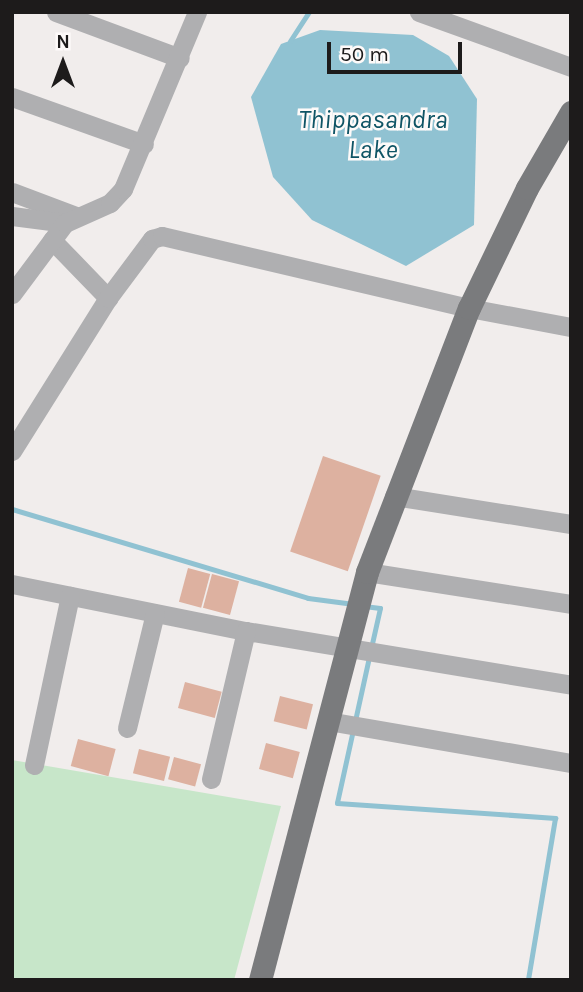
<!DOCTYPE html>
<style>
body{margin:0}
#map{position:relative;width:583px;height:992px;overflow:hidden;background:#f1edec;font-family:Karla,sans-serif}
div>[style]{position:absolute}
.green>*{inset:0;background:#c7e6c9}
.water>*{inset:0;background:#90c2d2}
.stream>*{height:5px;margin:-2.5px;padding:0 2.5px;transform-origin:2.5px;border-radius:2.5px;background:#90c2d2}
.building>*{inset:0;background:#ddb1a0;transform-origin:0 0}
.minor>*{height:19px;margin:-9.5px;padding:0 9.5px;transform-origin:9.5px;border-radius:9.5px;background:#afafb1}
.major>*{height:23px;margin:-11.5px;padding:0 11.5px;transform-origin:11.5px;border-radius:11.5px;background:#7a7b7d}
span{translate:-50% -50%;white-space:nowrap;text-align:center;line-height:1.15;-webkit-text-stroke:5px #fefaf9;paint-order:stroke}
.water-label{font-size:26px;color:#0f5465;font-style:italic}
.frame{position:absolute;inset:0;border:14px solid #1d1b1b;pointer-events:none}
.north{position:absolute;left:28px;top:28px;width:70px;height:70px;-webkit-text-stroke:5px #fefaf9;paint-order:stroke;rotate:0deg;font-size:19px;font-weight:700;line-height:28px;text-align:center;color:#1d1b1b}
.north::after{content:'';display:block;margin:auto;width:24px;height:32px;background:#1d1b1b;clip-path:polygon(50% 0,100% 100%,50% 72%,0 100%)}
.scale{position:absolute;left:327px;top:42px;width:135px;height:32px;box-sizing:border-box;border:4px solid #1d1b1b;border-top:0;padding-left:9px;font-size:21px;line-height:24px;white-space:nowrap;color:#1d1b1b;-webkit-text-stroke:5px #fefaf9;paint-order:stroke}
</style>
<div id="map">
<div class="green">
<i style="clip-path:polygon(12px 760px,281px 806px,234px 980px,12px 980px)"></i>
</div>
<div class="water">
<i style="clip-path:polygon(320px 30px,413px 35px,449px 56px,477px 99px,474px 225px,406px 266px,312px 220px,273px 177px,251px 97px,281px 44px)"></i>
</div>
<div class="stream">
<i style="left:290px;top:41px;width:35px;rotate:-57deg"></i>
<i style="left:12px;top:509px;width:309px;rotate:16.7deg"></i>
<i style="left:308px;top:598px;width:46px;rotate:7.4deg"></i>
<i style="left:364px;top:606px;width:16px;rotate:7deg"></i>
<i style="left:380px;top:608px;width:41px;rotate:102.7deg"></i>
<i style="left:369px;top:657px;width:149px;rotate:102.4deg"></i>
<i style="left:337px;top:803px;width:219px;rotate:3.9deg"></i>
<i style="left:555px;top:818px;width:164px;rotate:99.5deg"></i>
</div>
<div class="building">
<i style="left:323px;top:456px;width:61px;height:101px;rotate:19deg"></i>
<i style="left:188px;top:568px;width:23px;height:35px;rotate:15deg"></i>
<i style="left:212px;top:574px;width:28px;height:35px;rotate:15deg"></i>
<i style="left:185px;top:682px;width:38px;height:27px;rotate:15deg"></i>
<i style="left:280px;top:696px;width:34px;height:26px;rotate:14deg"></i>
<i style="left:78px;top:739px;width:39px;height:28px;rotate:15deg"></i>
<i style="left:266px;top:743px;width:35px;height:27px;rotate:15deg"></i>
<i style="left:139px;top:749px;width:32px;height:25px;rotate:14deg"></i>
<i style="left:174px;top:757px;width:28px;height:23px;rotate:15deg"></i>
</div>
<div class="minor">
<i style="left:56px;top:12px;width:132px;rotate:20.4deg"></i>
<i style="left:419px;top:12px;width:162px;rotate:19.9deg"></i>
<i style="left:12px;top:97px;width:140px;rotate:19.6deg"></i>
<i style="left:12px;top:192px;width:68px;rotate:20.6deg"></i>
<i style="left:12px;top:216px;width:53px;rotate:7.5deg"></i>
<i style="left:52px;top:240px;width:81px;rotate:46deg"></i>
<i style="left:12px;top:294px;width:89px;rotate:-53.3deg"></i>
<i style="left:65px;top:223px;width:49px;rotate:-24deg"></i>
<i style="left:110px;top:203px;width:19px;rotate:-47deg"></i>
<i style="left:123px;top:189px;width:192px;rotate:-67.3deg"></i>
<i style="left:12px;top:451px;width:181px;rotate:-57.9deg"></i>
<i style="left:108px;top:298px;width:74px;rotate:-53.3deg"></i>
<i style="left:152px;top:239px;width:10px;rotate:-17deg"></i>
<i style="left:162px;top:236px;width:315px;rotate:13.2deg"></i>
<i style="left:469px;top:308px;width:104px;rotate:10.6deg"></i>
<i style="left:394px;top:496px;width:179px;rotate:9deg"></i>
<i style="left:367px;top:572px;width:206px;rotate:8.9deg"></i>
<i style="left:12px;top:584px;width:239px;rotate:11.4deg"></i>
<i style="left:246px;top:631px;width:329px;rotate:9.4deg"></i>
<i style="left:328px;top:721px;width:247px;rotate:9.8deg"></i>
<i style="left:127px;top:728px;width:118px;rotate:-76.3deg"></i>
<i style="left:34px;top:765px;width:173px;rotate:-78deg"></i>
<i style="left:211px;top:779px;width:152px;rotate:-76.7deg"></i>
</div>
<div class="major">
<i style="left:260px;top:980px;width:422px;rotate:-75.3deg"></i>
<i style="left:367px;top:572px;width:283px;rotate:-68.9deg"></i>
<i style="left:469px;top:308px;width:133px;rotate:-64.2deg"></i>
<i style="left:527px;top:188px;width:88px;rotate:-59.9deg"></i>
</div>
<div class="water-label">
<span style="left:373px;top:135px">Thippasandra<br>Lake</span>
</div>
<div class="frame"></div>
<div class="north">N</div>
<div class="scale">50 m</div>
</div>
